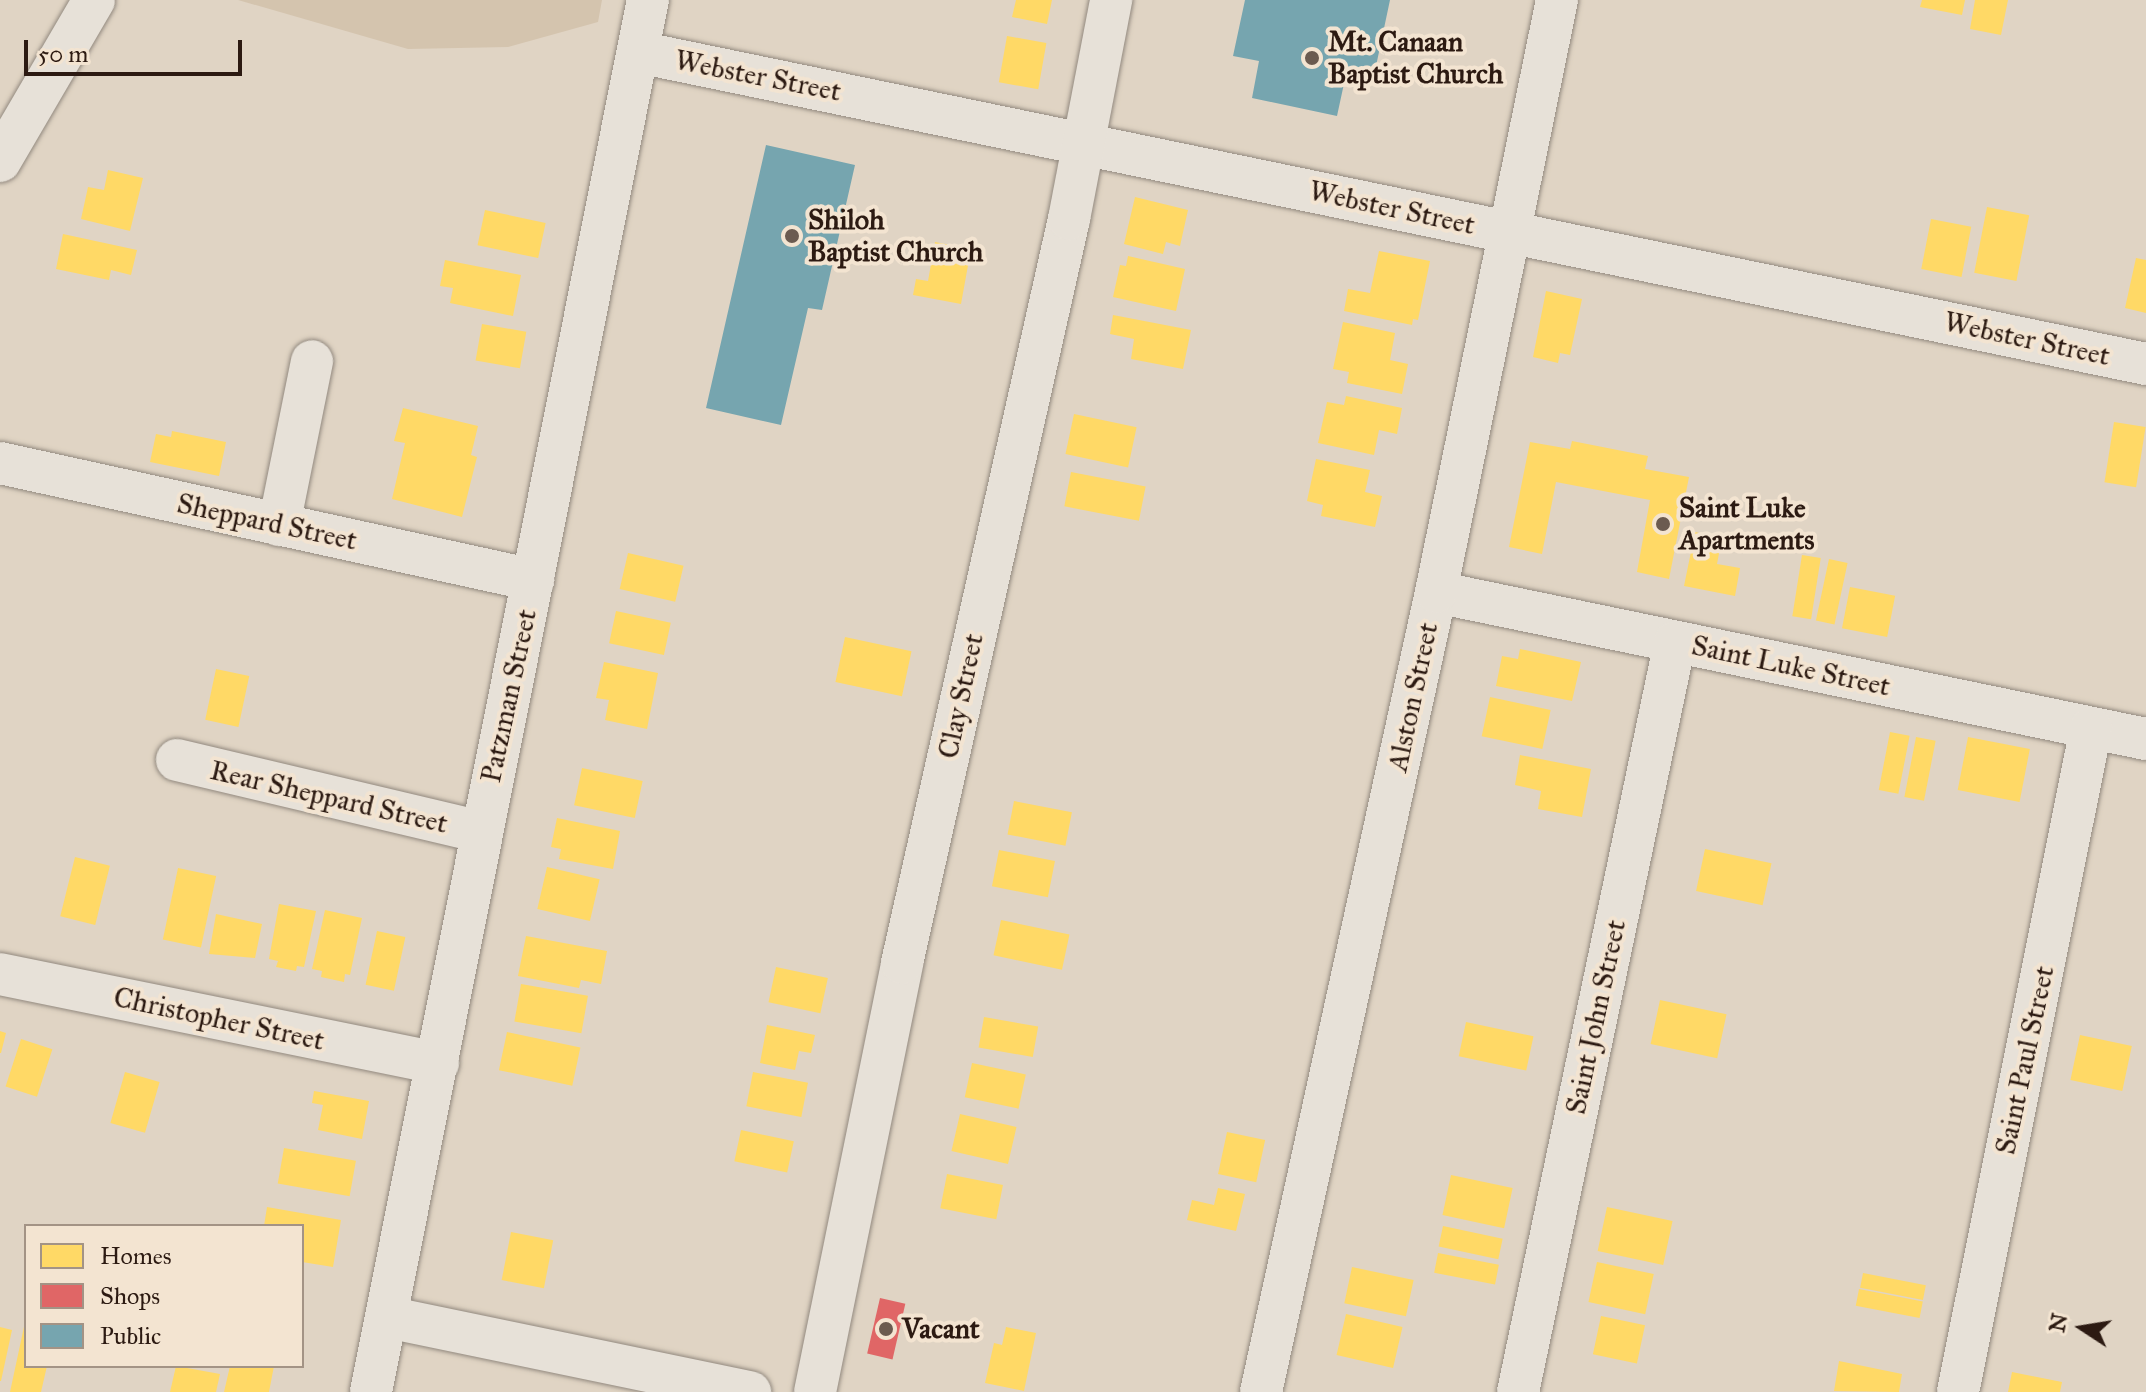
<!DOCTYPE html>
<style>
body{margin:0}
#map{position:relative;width:2146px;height:1392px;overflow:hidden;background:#e0d4c4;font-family:"IM FELL Great Primer",serif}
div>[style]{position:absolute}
.green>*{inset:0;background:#d4c4ae}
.homes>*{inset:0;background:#ffd966;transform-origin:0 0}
.shops>*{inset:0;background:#e06666;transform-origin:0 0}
.public>*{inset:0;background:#76a5af}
.roads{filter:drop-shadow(0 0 2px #92897f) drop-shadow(0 0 2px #92897f)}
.minor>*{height:42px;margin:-21px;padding:0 21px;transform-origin:21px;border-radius:21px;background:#e7e1d8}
.dots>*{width:22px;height:22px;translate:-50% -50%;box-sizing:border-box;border:4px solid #f3e4d1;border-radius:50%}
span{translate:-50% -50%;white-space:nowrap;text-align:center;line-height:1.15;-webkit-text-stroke:8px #f3e4d1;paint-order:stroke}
.poi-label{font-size:28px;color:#2c1a12;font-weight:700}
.left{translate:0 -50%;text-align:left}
.street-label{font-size:28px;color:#2c1a12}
.legend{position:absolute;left:24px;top:1224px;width:280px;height:144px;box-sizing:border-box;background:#f3e4d1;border:2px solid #a39385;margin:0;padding:10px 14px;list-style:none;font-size:24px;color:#2c1a12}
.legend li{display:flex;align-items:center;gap:16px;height:40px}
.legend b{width:40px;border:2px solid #a39385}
.north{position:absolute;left:2042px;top:1288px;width:80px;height:80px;-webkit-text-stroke:6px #f3e4d1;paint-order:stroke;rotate:282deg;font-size:22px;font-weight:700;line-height:32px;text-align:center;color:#2c1a12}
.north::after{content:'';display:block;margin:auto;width:28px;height:36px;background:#2c1a12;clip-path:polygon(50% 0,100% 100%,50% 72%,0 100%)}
.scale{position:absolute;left:24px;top:40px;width:218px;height:36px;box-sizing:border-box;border:4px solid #2c1a12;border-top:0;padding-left:10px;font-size:24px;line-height:28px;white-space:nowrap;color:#2c1a12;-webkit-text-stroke:6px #f3e4d1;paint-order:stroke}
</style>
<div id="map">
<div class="green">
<i style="clip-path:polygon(238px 0,602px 0,598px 22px,508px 47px,408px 49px)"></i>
</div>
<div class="homes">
<i style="clip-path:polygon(1016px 0,1052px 0,1047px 24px,1012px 17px)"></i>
<i style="clip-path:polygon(1922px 0,1965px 0,1962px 15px,1920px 7px)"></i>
<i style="clip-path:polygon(1975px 0,2008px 0,2001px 35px,1970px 29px)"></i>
<i style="left:1007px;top:36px;width:40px;height:47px;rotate:10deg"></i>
<i style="clip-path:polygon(108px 170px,143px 178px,130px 231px,81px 219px,88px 187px,104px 190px)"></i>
<i style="clip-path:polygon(1135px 197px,1188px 210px,1180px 246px,1166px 242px,1163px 254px,1124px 244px)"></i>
<i style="left:1987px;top:207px;width:43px;height:67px;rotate:11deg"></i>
<i style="left:485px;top:210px;width:62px;height:36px;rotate:12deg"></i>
<i style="left:1931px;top:219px;width:41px;height:51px;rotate:11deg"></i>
<i style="clip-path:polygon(63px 234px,137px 250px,131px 275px,111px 270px,109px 280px,56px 269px)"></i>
<i style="clip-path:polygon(935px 242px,971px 249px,961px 304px,913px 295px,916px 279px,928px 281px)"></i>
<i style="clip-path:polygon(1379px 251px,1430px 261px,1418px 320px,1413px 319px,1412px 325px,1344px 311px,1348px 289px,1370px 293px)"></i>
<i style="clip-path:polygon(1128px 256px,1185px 269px,1176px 311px,1113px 297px,1120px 265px,1126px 266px)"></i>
<i style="clip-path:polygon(2136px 258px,2146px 260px,2146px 313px,2125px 308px)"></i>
<i style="clip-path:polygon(445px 260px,521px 275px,513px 316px,450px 303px,453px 288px,440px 286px)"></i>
<i style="clip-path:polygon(1546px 291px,1582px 299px,1570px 355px,1560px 353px,1558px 363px,1533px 357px)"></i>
<i style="clip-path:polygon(1113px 315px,1191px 330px,1183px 369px,1131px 359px,1134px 339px,1110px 334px)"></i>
<i style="clip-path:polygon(1343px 322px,1395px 333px,1390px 360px,1408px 364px,1402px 394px,1347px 383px,1349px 372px,1333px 369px)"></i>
<i style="left:482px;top:324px;width:45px;height:37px;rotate:10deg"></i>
<i style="clip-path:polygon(1346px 396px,1402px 408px,1397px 434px,1379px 430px,1374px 455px,1318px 443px,1327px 402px,1344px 405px)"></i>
<i style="clip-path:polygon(403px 408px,478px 426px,471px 455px,477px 457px,462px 517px,392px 499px,405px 443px,394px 441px)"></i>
<i style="left:1074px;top:414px;width:64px;height:41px;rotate:12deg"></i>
<i style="left:2114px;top:422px;width:32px;height:61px;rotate:9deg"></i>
<i style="clip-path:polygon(172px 431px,226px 442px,219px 476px,150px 462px,156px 434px,171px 437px)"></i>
<i style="clip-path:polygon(1572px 441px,1648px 456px,1645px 469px,1689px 477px,1669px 579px,1637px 572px,1650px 500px,1556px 482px,1542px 554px,1509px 547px,1530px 442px,1570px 449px)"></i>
<i style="clip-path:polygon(1316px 459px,1370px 470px,1365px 492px,1382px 496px,1375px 527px,1321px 516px,1323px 505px,1307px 501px)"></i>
<i style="left:1071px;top:472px;width:76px;height:35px;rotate:11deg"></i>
<i style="clip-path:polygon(1695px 532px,1722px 538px,1717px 564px,1740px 568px,1735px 596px,1684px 586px)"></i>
<i style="left:628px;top:553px;width:57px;height:37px;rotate:13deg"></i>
<i style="left:1802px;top:555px;width:19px;height:62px;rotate:9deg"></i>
<i style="left:1829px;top:559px;width:19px;height:63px;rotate:12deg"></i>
<i style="left:1850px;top:587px;width:46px;height:42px;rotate:11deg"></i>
<i style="left:616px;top:611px;width:56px;height:33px;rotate:12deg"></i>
<i style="left:845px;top:637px;width:68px;height:46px;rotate:12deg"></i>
<i style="clip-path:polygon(1520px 649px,1581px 662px,1572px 701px,1496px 686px,1502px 656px,1518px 659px)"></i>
<i style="clip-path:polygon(604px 662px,658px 673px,647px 729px,605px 720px,609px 700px,596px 698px)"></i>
<i style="left:216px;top:669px;width:34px;height:52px;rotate:12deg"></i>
<i style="left:1490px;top:697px;width:62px;height:40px;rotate:12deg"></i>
<i style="left:1890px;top:732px;width:20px;height:59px;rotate:11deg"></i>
<i style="left:1916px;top:737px;width:20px;height:61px;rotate:11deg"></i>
<i style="left:1968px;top:737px;width:63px;height:54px;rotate:11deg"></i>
<i style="clip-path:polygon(1520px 755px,1591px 769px,1582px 817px,1538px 809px,1541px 791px,1515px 785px)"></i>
<i style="left:582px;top:768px;width:62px;height:38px;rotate:12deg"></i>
<i style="left:1014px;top:801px;width:59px;height:34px;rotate:11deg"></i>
<i style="clip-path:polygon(557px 818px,620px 831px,613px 869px,559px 859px,561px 849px,551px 847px)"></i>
<i style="left:1705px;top:849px;width:68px;height:43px;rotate:12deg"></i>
<i style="left:999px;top:850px;width:57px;height:37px;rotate:11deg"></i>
<i style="left:75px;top:857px;width:36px;height:61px;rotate:14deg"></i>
<i style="left:547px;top:867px;width:54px;height:43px;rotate:13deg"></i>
<i style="left:178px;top:868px;width:39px;height:73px;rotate:12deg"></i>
<i style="clip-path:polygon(279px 904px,316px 911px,304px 967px,297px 966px,296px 971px,276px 967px,278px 961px,269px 959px)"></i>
<i style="clip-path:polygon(325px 910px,362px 918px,350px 975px,345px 974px,344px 982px,321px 977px,322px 971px,312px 969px)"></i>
<i style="clip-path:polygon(216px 914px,262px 924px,255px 958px,209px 954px)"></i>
<i style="left:1001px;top:920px;width:70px;height:36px;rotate:12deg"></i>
<i style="left:377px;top:931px;width:29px;height:55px;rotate:12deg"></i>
<i style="clip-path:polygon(526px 936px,607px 951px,601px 984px,581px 980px,579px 988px,518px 976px)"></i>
<i style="left:776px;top:967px;width:53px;height:36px;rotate:12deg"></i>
<i style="left:521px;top:984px;width:68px;height:38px;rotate:10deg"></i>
<i style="left:1660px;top:1000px;width:68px;height:45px;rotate:12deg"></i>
<i style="left:984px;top:1017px;width:55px;height:31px;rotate:10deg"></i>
<i style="left:1466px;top:1022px;width:69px;height:35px;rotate:12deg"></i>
<i style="clip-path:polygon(767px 1025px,815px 1035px,811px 1053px,799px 1051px,795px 1070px,760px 1063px)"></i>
<i style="clip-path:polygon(0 1031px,6px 1033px,1px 1053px,0 1053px)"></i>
<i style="left:507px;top:1032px;width:75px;height:39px;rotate:12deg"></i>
<i style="left:2080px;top:1035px;width:53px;height:46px;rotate:12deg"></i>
<i style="left:21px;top:1039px;width:33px;height:50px;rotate:18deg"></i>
<i style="left:972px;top:1063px;width:55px;height:35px;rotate:12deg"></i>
<i style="left:125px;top:1072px;width:36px;height:53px;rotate:16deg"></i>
<i style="left:753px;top:1072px;width:56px;height:35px;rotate:11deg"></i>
<i style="clip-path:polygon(314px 1091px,369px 1101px,362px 1139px,318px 1130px,323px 1105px,312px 1103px)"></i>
<i style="left:960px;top:1114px;width:58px;height:38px;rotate:13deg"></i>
<i style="left:741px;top:1130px;width:54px;height:32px;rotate:12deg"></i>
<i style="left:1227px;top:1132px;width:39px;height:43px;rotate:12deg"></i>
<i style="left:284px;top:1148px;width:73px;height:36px;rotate:10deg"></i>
<i style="left:947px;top:1174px;width:57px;height:35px;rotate:11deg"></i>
<i style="left:1451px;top:1175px;width:63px;height:41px;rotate:12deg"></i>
<i style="clip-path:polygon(1218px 1188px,1245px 1194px,1236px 1231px,1187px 1220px,1192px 1200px,1214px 1205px)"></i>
<i style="clip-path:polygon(267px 1207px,341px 1220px,333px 1267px,302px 1262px,302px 1226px,264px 1226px)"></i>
<i style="left:1607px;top:1207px;width:67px;height:45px;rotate:12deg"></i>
<i style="left:1443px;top:1226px;width:61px;height:21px;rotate:12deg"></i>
<i style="left:511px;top:1232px;width:43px;height:49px;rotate:11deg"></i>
<i style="left:1438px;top:1253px;width:62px;height:20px;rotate:11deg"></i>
<i style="left:1597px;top:1262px;width:58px;height:41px;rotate:12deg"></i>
<i style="left:1352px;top:1267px;width:63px;height:37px;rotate:12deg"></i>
<i style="left:1863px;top:1273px;width:64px;height:15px;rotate:11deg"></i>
<i style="left:1859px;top:1289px;width:65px;height:17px;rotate:11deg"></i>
<i style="left:1346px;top:1314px;width:58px;height:42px;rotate:13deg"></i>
<i style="left:1601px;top:1316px;width:45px;height:39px;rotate:12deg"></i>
<i style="clip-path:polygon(25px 1322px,26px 1366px,47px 1366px,41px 1392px,10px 1392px)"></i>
<i style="clip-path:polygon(0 1327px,12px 1330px,1px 1381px,0 1381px)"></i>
<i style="clip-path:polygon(1006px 1327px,1036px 1333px,1024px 1391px,985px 1383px,994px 1343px,1002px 1345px)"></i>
<i style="clip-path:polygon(1839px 1361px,1902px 1374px,1899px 1392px,1834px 1391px)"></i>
<i style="clip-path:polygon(176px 1366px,220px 1374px,216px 1392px,170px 1392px)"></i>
<i style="clip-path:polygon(230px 1366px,274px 1366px,269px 1392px,224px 1392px)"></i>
<i style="clip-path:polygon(2012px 1372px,2062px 1382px,2060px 1392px,2008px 1392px)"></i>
</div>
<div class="shops">
<i style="left:880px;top:1298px;width:26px;height:57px;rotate:13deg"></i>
</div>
<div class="public">
<i style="clip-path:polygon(1245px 0,1390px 0,1372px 85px,1345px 79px,1337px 116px,1252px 98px,1259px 61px,1233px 56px)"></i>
<i style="clip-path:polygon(766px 145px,855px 165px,822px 310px,808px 308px,781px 425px,706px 408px)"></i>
</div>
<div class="roads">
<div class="minor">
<i style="left:638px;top:52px;width:1540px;rotate:11.69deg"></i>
<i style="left:0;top:161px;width:186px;rotate:-59.7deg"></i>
<i style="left:0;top:463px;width:546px;rotate:12.38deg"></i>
<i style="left:279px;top:525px;width:167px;rotate:-78.6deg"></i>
<i style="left:1436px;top:592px;width:725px;rotate:11.7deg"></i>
<i style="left:177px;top:760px;width:312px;rotate:13.3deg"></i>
<i style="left:0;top:974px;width:447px;rotate:11.5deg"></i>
<i style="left:387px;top:1317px;width:371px;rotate:11.7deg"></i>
<i style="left:371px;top:1392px;width:1419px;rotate:-78.75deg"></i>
<i style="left:815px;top:1392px;width:438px;rotate:-78.5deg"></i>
<i style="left:902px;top:963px;width:763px;rotate:-77.35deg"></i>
<i style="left:1069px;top:219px;width:223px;rotate:-79.1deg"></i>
<i style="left:1261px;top:1392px;width:819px;rotate:-77.66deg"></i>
<i style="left:1436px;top:592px;width:604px;rotate:-78.45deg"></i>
<i style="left:1518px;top:1392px;width:766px;rotate:-78.18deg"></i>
<i style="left:1958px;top:1392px;width:677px;rotate:-78.67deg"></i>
</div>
</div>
<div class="dots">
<i style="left:1312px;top:58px;background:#6b5b50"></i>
<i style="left:792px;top:236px;background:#6b5b50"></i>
<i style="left:1663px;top:524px;background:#6b5b50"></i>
<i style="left:886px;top:1329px;background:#6b5b50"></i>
</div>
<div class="poi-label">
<span class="left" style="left:1328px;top:58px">Mt. Canaan<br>Baptist Church</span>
<span class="left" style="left:808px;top:236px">Shiloh<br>Baptist Church</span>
<span class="left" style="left:1679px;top:524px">Saint Luke<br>Apartments</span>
<span class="left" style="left:902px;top:1329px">Vacant</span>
</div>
<div class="street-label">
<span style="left:758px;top:76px;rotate:11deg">Webster Street</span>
<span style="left:1392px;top:208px;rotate:12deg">Webster Street</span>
<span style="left:2027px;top:339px;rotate:12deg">Webster Street</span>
<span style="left:267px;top:522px;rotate:12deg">Sheppard Street</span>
<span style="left:1791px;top:666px;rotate:12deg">Saint Luke Street</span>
<span style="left:509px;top:696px;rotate:-78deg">Patzman Street</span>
<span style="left:961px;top:696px;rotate:-78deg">Clay Street</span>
<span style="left:1413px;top:697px;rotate:-78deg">Alston Street</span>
<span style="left:329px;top:797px;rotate:13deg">Rear Sheppard Street</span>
<span style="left:1596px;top:1017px;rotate:-78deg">Saint John Street</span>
<span style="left:219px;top:1019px;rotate:12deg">Christopher Street</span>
<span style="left:2025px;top:1060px;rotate:-78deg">Saint Paul Street</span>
</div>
<ul class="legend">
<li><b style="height:22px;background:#ffd966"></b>Homes</li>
<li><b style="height:22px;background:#e06666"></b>Shops</li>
<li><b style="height:22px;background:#76a5af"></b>Public</li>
</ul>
<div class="north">N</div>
<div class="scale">50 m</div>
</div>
